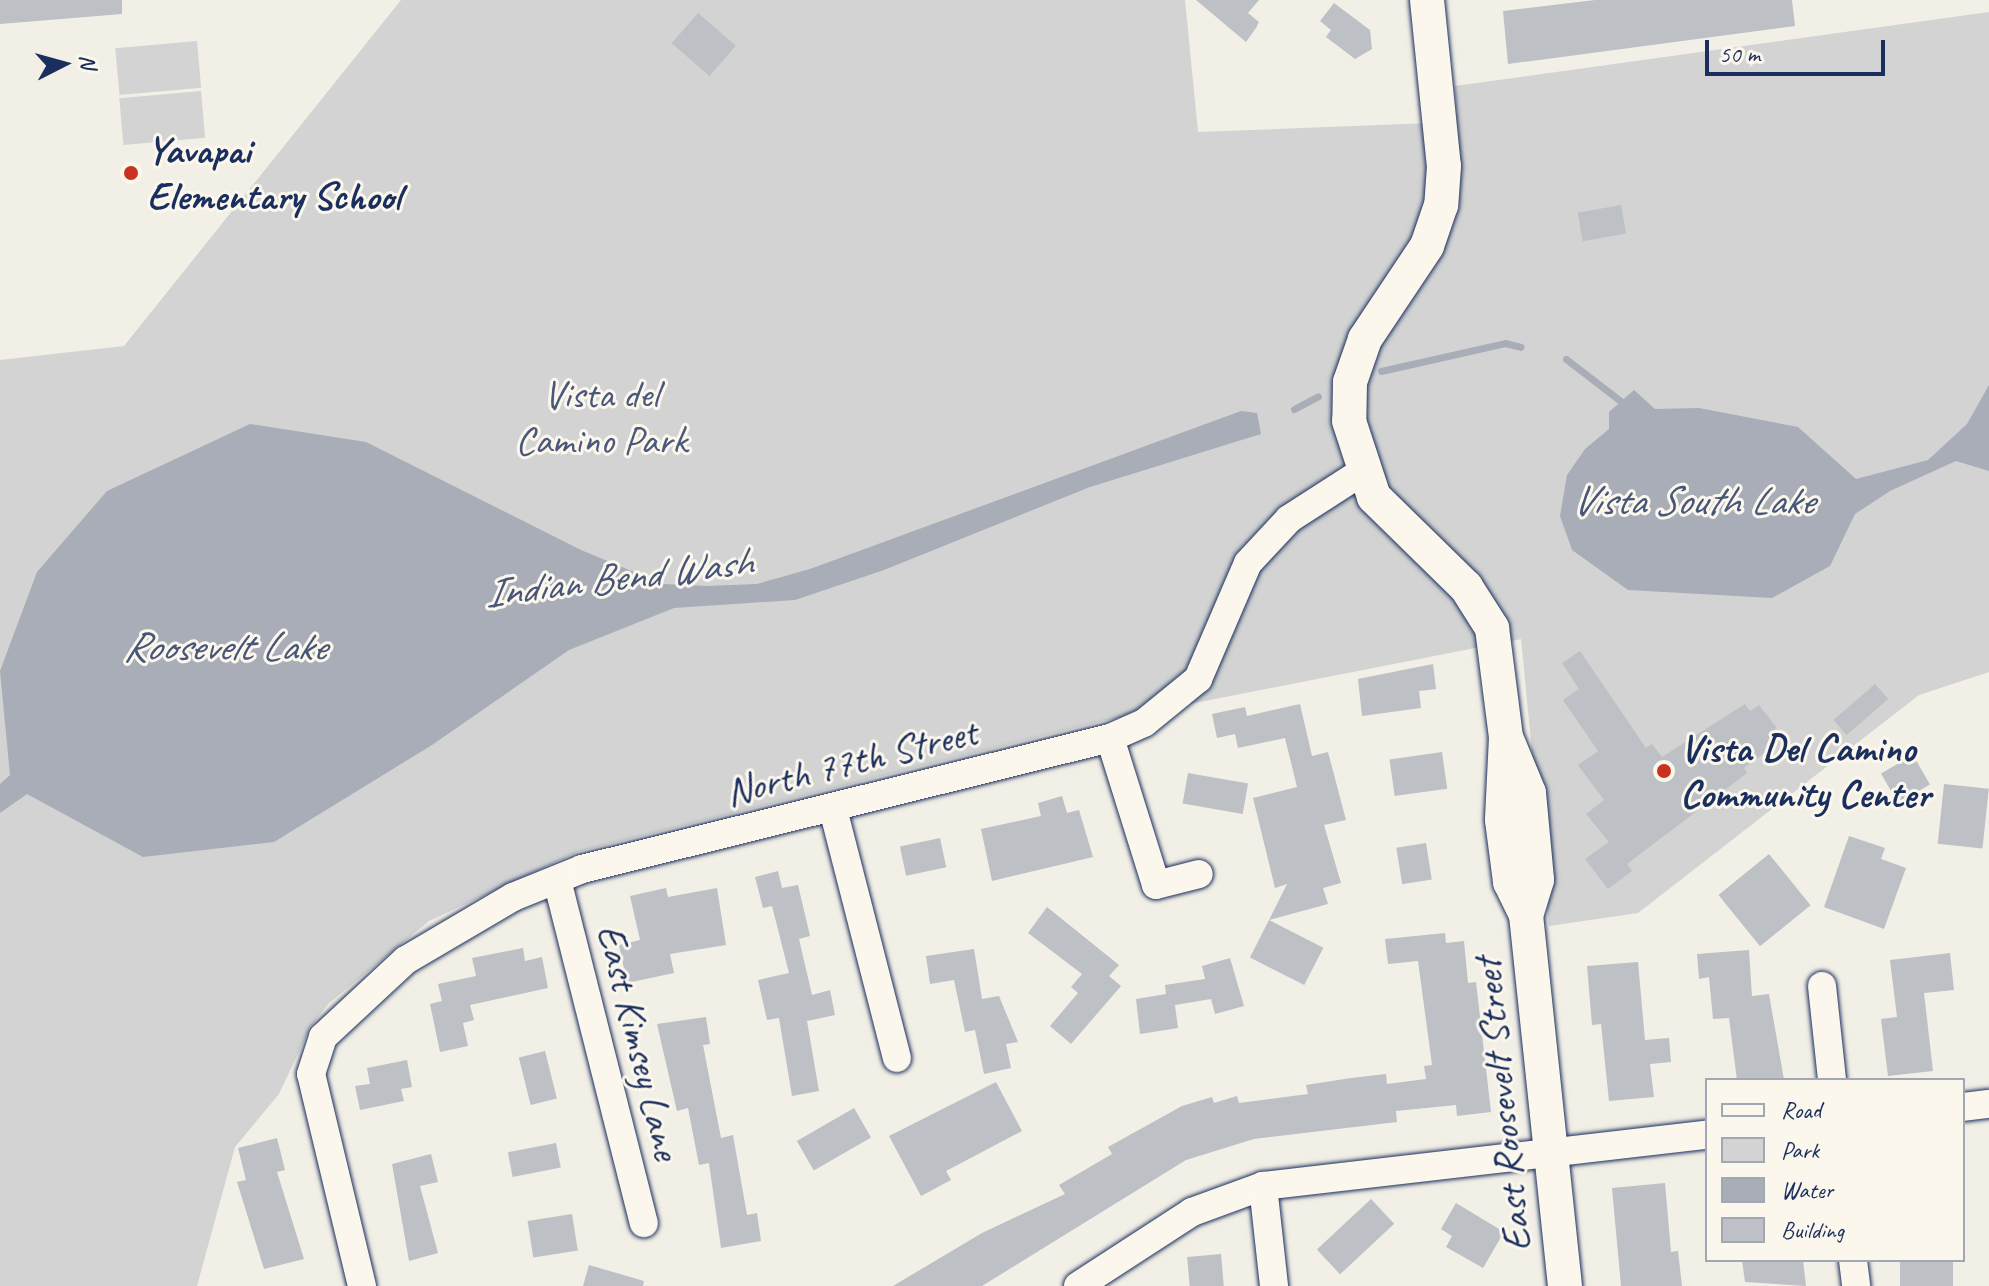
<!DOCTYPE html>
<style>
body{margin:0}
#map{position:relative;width:1989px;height:1286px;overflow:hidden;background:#f2efe6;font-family:Caveat,sans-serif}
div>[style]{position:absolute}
.green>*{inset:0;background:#d2d3d2;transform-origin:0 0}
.water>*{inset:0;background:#a9adb7}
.stream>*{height:7px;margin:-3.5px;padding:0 3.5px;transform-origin:3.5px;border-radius:3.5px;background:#a9adb7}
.building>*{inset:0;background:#bdc0c4;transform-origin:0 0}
.roads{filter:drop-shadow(0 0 2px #1b2f5e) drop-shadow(0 0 2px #1b2f5e)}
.minor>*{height:28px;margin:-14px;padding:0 14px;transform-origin:14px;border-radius:14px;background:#fbf7ec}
.tertiary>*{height:34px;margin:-17px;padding:0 17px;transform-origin:17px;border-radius:17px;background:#fbf7ec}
.dots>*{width:22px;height:22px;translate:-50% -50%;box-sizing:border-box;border:4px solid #fbf7ec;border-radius:50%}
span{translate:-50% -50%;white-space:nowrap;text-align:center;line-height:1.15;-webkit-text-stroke:6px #fbf7ec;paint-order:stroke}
.poi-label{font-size:40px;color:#1b2f5e;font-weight:700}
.left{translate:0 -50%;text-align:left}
.park-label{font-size:40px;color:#49587b}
.street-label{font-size:40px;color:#1b2f5e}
.water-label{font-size:42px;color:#465579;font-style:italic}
.legend{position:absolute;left:1705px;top:1078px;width:260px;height:184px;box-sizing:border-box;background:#fbf7ec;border:2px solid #a1a7b3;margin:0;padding:10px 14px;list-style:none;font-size:24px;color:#1b2f5e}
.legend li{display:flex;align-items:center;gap:16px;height:40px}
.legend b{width:40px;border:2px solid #a1a7b3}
.north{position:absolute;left:24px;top:24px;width:80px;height:80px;-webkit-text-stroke:6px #fbf7ec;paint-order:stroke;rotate:84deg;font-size:22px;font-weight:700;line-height:32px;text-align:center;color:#1b2f5e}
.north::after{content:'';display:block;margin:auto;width:28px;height:36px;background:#1b2f5e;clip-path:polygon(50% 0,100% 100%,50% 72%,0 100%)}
.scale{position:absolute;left:1705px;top:40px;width:180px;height:36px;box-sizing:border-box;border:4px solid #1b2f5e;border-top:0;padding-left:10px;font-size:24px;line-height:28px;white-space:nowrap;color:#1b2f5e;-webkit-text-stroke:6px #fbf7ec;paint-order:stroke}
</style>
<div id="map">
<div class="green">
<i style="clip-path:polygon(401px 0,1185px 0,1198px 132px,1457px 122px,1455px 86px,1989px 12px,1989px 672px,1919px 695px,1638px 913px,1549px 926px,1521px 639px,1103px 721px,577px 852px,429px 921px,328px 1004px,311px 1026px,279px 1094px,235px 1147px,197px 1286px,0 1286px,0 360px,124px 346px)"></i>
<i style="left:197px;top:41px;width:47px;height:82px;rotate:85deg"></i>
<i style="left:201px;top:91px;width:47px;height:82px;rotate:85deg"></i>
</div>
<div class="water">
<i style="clip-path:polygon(1989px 385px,1989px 471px,1956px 461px,1890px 491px,1855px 514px,1830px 566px,1772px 598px,1628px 590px,1572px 550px,1560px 516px,1567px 475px,1585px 449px,1609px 429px,1609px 412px,1634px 390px,1655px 409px,1699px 408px,1798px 427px,1856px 479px,1928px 460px,1967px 424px)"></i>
<i style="clip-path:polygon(1241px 411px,1257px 413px,1261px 434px,1090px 487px,884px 570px,795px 600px,674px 608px,569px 650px,432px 745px,274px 842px,143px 857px,27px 794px,0 813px,0 784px,10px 775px,0 671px,37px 572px,107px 491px,250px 424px,366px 442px,581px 550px,663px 584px,708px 586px,757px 584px,810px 569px)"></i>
</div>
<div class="stream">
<i style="left:1566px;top:359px;width:77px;rotate:37.6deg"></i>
<i style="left:1381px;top:371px;width:127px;rotate:-12.7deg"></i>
<i style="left:1505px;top:343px;width:16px;rotate:14deg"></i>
<i style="left:1294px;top:409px;width:27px;rotate:-28deg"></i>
</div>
<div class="building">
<i style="clip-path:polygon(0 0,122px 0,122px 14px,0 24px)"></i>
<i style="clip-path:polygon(1196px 0,1259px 0,1248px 13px,1259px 22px,1256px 28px,1246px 42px)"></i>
<i style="clip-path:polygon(1595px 0,1792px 0,1795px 26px,1508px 64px,1503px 11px)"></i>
<i style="clip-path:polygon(1334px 3px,1370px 30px,1372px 49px,1355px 59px,1326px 37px,1331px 30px,1320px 21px)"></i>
<i style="left:698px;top:13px;width:50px;height:40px;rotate:41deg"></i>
<i style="left:1621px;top:205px;width:29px;height:44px;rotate:80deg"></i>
<i style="clip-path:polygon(1580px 651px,1646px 748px,1652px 744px,1662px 757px,1745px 704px,1750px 711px,1759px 705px,1777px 728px,1768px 735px,1775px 745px,1744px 768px,1747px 773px,1627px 864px,1632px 871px,1608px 889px,1585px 859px,1609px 842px,1586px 814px,1604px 800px,1578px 765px,1598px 751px,1563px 700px,1579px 689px,1562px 663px)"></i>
<i style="clip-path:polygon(1433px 664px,1436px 689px,1419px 691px,1421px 708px,1362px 716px,1358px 679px)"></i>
<i style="left:1875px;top:684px;width:20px;height:55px;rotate:49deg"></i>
<i style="clip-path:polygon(1300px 704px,1312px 756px,1328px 752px,1346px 820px,1324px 825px,1341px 883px,1323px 888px,1328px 904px,1269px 920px,1287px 884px,1275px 888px,1253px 798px,1297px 787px,1285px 738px,1238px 748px,1235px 734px,1217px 738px,1212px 714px,1245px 707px,1247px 716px)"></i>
<i style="left:1442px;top:752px;width:37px;height:53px;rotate:82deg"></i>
<i style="left:1913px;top:755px;width:34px;height:37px;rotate:60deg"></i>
<i style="left:1188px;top:773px;width:61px;height:31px;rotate:10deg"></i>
<i style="left:1944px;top:784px;width:45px;height:60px;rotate:6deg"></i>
<i style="clip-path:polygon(1062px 796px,1067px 813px,1079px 810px,1093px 857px,992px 881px,981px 829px,1041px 816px,1038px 803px)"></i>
<i style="clip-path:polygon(1849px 836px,1885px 848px,1881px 859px,1906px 868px,1884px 929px,1824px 907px)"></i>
<i style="left:940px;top:838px;width:30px;height:41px;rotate:78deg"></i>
<i style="left:1426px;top:843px;width:37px;height:30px;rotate:81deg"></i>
<i style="left:1769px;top:854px;width:66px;height:65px;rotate:51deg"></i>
<i style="clip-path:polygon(778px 871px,782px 888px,798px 885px,810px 936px,799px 939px,812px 995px,830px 990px,835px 1015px,807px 1021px,819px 1091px,792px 1096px,779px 1018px,767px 1020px,758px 980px,789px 973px,772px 906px,763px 908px,755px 877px)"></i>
<i style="clip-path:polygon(666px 888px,668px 897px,717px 888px,726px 945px,670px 954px,674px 973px,627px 983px,619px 945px,640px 940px,630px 896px)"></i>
<i style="clip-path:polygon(1047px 907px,1119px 965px,1109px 976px,1121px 986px,1071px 1044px,1050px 1026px,1078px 993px,1071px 987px,1082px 974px,1028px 933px)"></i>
<i style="left:1269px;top:920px;width:61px;height:42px;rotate:27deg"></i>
<i style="clip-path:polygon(1445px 933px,1446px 943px,1464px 941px,1468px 983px,1476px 982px,1491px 1112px,1457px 1116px,1456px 1105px,1396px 1111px,1397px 1122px,1254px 1139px,1186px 1160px,982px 1286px,893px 1286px,982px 1233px,1065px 1194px,1059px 1185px,1112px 1154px,1108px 1147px,1182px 1106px,1212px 1097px,1214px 1103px,1237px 1096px,1239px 1103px,1308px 1094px,1306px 1085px,1351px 1078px,1386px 1074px,1387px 1084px,1426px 1079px,1424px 1066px,1432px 1065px,1418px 961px,1388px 964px,1385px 939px)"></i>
<i style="clip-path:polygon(523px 948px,525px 961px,542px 957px,548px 988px,470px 1005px,474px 1020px,463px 1023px,468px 1046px,440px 1052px,430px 1004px,442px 1001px,438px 984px,476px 976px,472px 958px)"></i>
<i style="clip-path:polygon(974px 949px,982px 999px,999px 996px,1018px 1042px,1006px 1044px,1011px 1068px,984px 1074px,975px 1030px,965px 1032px,954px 980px,930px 984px,926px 956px)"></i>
<i style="clip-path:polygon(1749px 950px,1752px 996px,1769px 994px,1784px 1080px,1737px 1080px,1729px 1018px,1713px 1019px,1709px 977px,1699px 979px,1697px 954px)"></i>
<i style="clip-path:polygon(1950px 953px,1954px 990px,1924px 993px,1933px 1071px,1888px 1076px,1881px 1019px,1897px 1017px,1890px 960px)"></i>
<i style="clip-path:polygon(1230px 958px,1244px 1006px,1215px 1014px,1211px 999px,1175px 1005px,1178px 1028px,1140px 1034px,1136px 999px,1166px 994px,1165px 985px,1205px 979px,1202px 966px)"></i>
<i style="clip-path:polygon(1638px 962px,1645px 1040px,1669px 1038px,1671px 1062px,1650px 1064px,1654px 1097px,1609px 1101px,1601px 1024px,1592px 1025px,1587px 966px)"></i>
<i style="clip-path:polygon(706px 1017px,710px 1044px,703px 1045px,721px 1138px,733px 1135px,747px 1215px,757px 1213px,761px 1241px,721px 1248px,709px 1163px,699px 1165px,688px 1108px,677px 1111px,657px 1024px)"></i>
<i style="left:545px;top:1051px;width:49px;height:27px;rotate:76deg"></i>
<i style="clip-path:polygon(407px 1060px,412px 1087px,401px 1089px,404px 1101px,360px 1110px,355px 1086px,370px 1084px,367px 1068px)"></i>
<i style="clip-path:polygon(996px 1082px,1022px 1131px,946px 1171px,951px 1180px,921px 1196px,889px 1136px)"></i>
<i style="left:854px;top:1108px;width:34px;height:66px;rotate:60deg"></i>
<i style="clip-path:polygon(277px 1138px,285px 1170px,277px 1172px,304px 1259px,264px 1269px,237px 1182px,246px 1180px,238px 1148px)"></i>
<i style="left:556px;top:1143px;width:25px;height:49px;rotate:79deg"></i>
<i style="clip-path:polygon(431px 1154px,438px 1182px,420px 1186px,438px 1253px,409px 1261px,392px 1164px)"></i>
<i style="clip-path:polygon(1665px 1183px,1671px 1252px,1678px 1251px,1682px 1286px,1621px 1286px,1612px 1188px)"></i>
<i style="left:1371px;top:1199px;width:34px;height:74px;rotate:47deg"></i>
<i style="clip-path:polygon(1456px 1203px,1504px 1232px,1483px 1268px,1446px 1247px,1452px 1236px,1441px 1229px)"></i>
<i style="left:572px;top:1214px;width:37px;height:45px;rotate:81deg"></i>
<i style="left:1221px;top:1254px;width:32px;height:34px;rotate:85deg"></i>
<i style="clip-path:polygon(1742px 1260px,1803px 1260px,1806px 1286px,1745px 1282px)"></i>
<i style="left:1900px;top:1260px;width:53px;height:26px"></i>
<i style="clip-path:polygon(589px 1265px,644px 1281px,643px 1286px,583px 1286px)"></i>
</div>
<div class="roads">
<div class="minor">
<i style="left:1110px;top:738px;width:154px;rotate:72.6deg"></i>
<i style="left:1156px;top:885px;width:44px;rotate:-14.3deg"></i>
<i style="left:833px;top:809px;width:257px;rotate:75.6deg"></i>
<i style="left:557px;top:880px;width:354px;rotate:75.8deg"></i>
<i style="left:1822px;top:986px;width:95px;rotate:83.9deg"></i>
<i style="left:1963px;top:1107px;width:26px;rotate:-7deg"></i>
<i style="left:1263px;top:1186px;width:101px;rotate:83.7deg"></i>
<i style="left:1853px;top:1260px;width:26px;rotate:83deg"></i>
<i style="left:362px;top:1286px;width:218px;rotate:-103.5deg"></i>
<i style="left:311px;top:1074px;width:39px;rotate:-72deg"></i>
<i style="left:323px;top:1037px;width:113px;rotate:-42.9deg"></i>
<i style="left:406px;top:960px;width:124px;rotate:-30.5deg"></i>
<i style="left:513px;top:897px;width:74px;rotate:-22.1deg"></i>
<i style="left:582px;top:869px;width:544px;rotate:-13.93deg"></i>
<i style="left:1110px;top:738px;width:37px;rotate:-24deg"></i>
<i style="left:1144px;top:723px;width:70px;rotate:-39.2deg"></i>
<i style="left:1198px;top:679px;width:126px;rotate:-66.7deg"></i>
<i style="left:1248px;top:563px;width:60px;rotate:-47deg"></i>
<i style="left:1289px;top:519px;width:87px;rotate:-32.8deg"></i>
<i style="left:1078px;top:1286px;width:136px;rotate:-33deg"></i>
<i style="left:1192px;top:1212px;width:76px;rotate:-20.1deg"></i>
<i style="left:1263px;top:1186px;width:447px;rotate:-6.6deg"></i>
</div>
<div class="tertiary">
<i style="left:1427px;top:0;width:167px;rotate:84.2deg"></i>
<i style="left:1444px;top:166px;width:39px;rotate:94deg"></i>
<i style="left:1441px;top:205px;width:43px;rotate:108.9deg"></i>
<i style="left:1427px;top:246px;width:112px;rotate:123.7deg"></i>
<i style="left:1365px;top:339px;width:46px;rotate:109.2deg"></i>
<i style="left:1350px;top:382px;width:39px;rotate:91deg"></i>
<i style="left:1349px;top:421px;width:80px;rotate:71.8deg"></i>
<i style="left:1374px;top:497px;width:129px;rotate:44.4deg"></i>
<i style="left:1466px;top:587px;width:49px;rotate:57.6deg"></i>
<i style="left:1492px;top:628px;width:110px;rotate:82.7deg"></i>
<i style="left:1506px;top:737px;width:83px;rotate:92.8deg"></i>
<i style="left:1502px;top:820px;width:63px;rotate:82.6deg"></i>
<i style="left:1510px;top:882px;width:37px;rotate:64deg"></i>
<i style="left:1526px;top:915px;width:373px;rotate:84deg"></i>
<i style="left:1508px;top:742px;width:55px;rotate:67.6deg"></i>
<i style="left:1529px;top:793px;width:87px;rotate:84.7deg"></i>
<i style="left:1537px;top:880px;width:37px;rotate:107deg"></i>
</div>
</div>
<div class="dots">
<i style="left:131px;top:173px;background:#c8321e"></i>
<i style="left:1664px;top:771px;background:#c8321e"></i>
</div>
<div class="poi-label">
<span class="left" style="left:147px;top:173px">Yavapai<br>Elementary School</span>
<span class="left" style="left:1680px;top:771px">Vista Del Camino<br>Community Center</span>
</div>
<div class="park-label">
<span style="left:601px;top:417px">Vista del<br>Camino Park</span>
</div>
<div class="street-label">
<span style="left:851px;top:762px;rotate:-14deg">North 77th Street</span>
<span style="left:639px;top:1042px;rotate:76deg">East Kimsey Lane</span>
<span style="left:1502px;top:1105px;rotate:-96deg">East Roosevelt Street</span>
</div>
<div class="water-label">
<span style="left:1692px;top:501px">Vista South Lake</span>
<span style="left:618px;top:578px;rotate:-7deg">Indian Bend Wash</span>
<span style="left:224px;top:647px">Roosevelt Lake</span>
</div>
<ul class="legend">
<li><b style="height:10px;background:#fbf7ec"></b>Road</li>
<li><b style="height:22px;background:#d2d3d2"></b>Park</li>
<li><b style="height:22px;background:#a9adb7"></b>Water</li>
<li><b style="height:22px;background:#bdc0c4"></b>Building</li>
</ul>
<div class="north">N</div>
<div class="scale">50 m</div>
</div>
